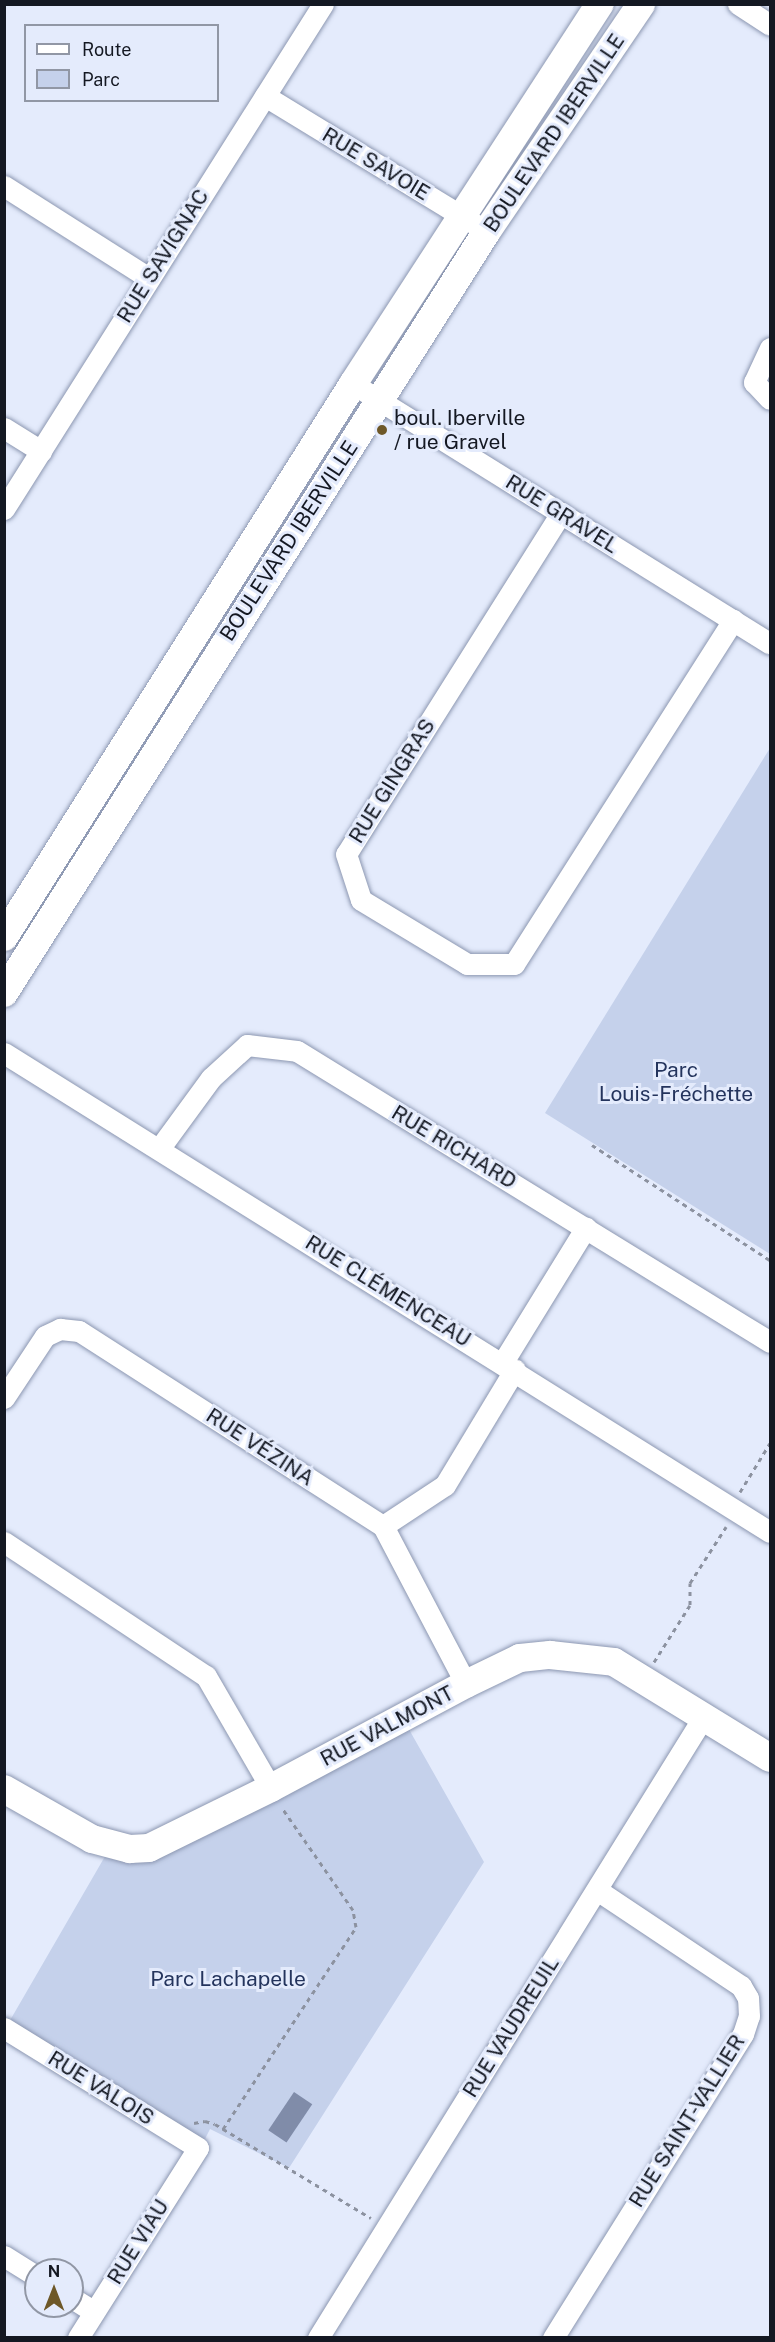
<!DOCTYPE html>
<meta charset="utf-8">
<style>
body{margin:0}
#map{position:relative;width:775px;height:2342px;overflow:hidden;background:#e4ebfc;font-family:"Public Sans",sans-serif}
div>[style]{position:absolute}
.green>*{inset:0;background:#c5d1eb}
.water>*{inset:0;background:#808ca9;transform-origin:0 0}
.path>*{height:3px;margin-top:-1.5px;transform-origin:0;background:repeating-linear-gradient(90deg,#8c92a0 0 4.5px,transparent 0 9px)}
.roads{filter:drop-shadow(0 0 2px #8c97b1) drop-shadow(0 0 2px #8c97b1)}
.street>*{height:21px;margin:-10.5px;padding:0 10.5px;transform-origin:10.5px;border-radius:10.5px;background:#fff}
.secondary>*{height:28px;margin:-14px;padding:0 14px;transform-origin:14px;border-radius:14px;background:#fff}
.dots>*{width:16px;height:16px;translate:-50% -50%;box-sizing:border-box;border:3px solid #e4ebfc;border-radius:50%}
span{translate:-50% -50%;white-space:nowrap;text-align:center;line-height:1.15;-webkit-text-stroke:6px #e4ebfc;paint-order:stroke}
.street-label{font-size:21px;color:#141822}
.poi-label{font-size:21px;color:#141822}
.left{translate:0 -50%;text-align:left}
.park-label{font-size:21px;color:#24345d}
.frame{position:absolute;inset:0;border:6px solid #141822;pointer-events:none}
.legend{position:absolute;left:24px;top:24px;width:195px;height:78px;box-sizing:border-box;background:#e4ebfc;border:2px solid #9197a5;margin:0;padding:8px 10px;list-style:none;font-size:18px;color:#141822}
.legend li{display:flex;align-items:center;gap:12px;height:30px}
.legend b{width:30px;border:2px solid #9197a5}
.north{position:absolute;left:24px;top:2258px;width:60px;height:60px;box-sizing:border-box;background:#e4ebfc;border:2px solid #9197a5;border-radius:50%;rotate:0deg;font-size:16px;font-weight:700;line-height:24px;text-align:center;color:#141822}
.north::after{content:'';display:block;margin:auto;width:21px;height:27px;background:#6e5828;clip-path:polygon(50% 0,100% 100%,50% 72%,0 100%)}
</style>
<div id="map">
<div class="green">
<i style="clip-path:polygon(770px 748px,770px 1254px,545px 1113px)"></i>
<i style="clip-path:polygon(402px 1717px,484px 1862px,289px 2168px,210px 2129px,200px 2149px,5px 2029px,111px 1846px,130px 1849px)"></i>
</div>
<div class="water">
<i style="left:294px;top:2092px;width:22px;height:46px;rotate:34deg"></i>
</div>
<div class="path">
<i style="left:592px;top:1145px;width:212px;rotate:32.9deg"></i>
<i style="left:740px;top:1492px;width:57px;rotate:-58.5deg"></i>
<i style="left:654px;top:1662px;width:67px;rotate:-57.7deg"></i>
<i style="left:690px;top:1605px;width:22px;rotate:-90deg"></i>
<i style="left:690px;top:1583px;width:67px;rotate:-57.3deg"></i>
<i style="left:194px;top:2123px;width:11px;rotate:-10deg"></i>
<i style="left:205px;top:2121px;width:10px;rotate:17deg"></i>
<i style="left:215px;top:2124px;width:182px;rotate:31.1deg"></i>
<i style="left:223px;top:2129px;width:242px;rotate:-56.6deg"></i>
<i style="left:356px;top:1927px;width:17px;rotate:-100deg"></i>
<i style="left:353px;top:1910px;width:124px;rotate:-124.8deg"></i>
</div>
<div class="roads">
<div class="street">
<i style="left:738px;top:4px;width:38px;rotate:33deg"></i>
<i style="left:265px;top:96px;width:246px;rotate:31.4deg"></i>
<i style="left:4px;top:186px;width:172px;rotate:32.4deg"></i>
<i style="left:770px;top:348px;width:38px;rotate:115deg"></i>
<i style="left:754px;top:382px;width:23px;rotate:47deg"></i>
<i style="left:353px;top:384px;width:491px;rotate:31.9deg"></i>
<i style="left:4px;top:428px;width:44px;rotate:31.9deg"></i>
<i style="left:4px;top:509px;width:597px;rotate:-57.72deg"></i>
<i style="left:561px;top:513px;width:403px;rotate:122.2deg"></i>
<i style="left:346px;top:854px;width:48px;rotate:71.9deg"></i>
<i style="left:361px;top:900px;width:124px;rotate:31.1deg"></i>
<i style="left:467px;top:964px;width:47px"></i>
<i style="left:514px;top:964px;width:408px;rotate:-57.5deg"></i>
<i style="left:4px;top:1053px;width:903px;rotate:32.02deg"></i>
<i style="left:159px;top:1149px;width:88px;rotate:-53.8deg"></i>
<i style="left:211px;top:1078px;width:49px;rotate:-42.5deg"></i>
<i style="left:247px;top:1045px;width:50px;rotate:6.8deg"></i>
<i style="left:297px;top:1051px;width:555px;rotate:31.6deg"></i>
<i style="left:503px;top:1362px;width:158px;rotate:-58.4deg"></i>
<i style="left:4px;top:1398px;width:74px;rotate:-56.5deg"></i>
<i style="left:45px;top:1336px;width:17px;rotate:-25deg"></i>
<i style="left:60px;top:1329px;width:19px;rotate:6deg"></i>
<i style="left:79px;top:1331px;width:361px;rotate:32.7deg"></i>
<i style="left:383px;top:1526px;width:178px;rotate:62.3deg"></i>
<i style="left:383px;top:1526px;width:74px;rotate:-33.5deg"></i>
<i style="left:445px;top:1485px;width:135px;rotate:-58.9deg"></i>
<i style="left:4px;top:1542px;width:242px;rotate:33.6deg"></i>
<i style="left:206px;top:1676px;width:129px;rotate:59.9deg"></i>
<i style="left:4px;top:2028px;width:228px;rotate:31.7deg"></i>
<i style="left:198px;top:2148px;width:225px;rotate:122.3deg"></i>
<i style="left:4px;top:2256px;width:38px;rotate:32deg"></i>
<i style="left:72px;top:2298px;width:26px;rotate:32deg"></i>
<i style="left:318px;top:2338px;width:732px;rotate:-58.18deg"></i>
<i style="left:553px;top:2338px;width:358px;rotate:-58deg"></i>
<i style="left:743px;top:2034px;width:19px;rotate:-72deg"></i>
<i style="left:749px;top:2016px;width:18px;rotate:-93deg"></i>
<i style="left:748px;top:1998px;width:14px;rotate:-120deg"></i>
<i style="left:741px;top:1986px;width:173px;rotate:-146.3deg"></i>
</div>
<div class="secondary">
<i style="left:4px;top:937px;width:654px;rotate:-57.74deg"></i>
<i style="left:353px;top:384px;width:453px;rotate:-57deg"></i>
<i style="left:4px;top:993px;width:902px;rotate:-57.63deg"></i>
<i style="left:487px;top:231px;width:274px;rotate:-55.8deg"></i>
<i style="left:4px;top:1789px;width:101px;rotate:29.6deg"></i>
<i style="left:92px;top:1839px;width:39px;rotate:15deg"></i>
<i style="left:130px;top:1849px;width:19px;rotate:-3deg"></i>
<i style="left:149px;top:1848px;width:136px;rotate:-26.2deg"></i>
<i style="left:271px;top:1788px;width:221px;rotate:-28.1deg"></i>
<i style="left:466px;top:1684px;width:60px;rotate:-25.7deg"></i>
<i style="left:520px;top:1658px;width:30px;rotate:-6deg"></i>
<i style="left:550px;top:1655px;width:64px;rotate:6.2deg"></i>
<i style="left:614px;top:1662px;width:183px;rotate:31.6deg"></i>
</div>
</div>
<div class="dots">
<i style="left:382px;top:430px;background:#6e5828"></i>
</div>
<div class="street-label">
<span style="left:554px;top:133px;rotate:-56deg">BOULEVARD IBERVILLE</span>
<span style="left:376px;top:164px;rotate:31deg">RUE SAVOIE</span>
<span style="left:163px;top:256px;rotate:-58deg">RUE SAVIGNAC</span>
<span style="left:562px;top:514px;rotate:32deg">RUE GRAVEL</span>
<span style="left:289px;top:541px;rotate:-57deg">BOULEVARD IBERVILLE</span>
<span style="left:392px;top:781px;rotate:-58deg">RUE GINGRAS</span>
<span style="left:454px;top:1147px;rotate:31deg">RUE RICHARD</span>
<span style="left:388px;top:1291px;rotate:32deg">RUE CLÉMENCEAU</span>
<span style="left:260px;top:1447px;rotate:33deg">RUE VÉZINA</span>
<span style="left:387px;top:1726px;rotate:-28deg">RUE VALMONT</span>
<span style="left:511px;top:2027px;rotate:-58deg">RUE VAUDREUIL</span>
<span style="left:101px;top:2088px;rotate:32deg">RUE VALOIS</span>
<span style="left:687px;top:2121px;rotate:-58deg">RUE SAINT-VALLIER</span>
<span style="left:138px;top:2242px;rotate:-58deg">RUE VIAU</span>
</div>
<div class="poi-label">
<span class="left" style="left:394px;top:430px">boul. Iberville<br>/ rue Gravel</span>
</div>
<div class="park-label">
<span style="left:676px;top:1082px">Parc<br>Louis-Fréchette</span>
<span style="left:228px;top:1979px">Parc Lachapelle</span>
</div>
<div class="frame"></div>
<ul class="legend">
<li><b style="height:8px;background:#fff"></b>Route</li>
<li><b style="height:16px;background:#c5d1eb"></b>Parc</li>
</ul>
<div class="north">N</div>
</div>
